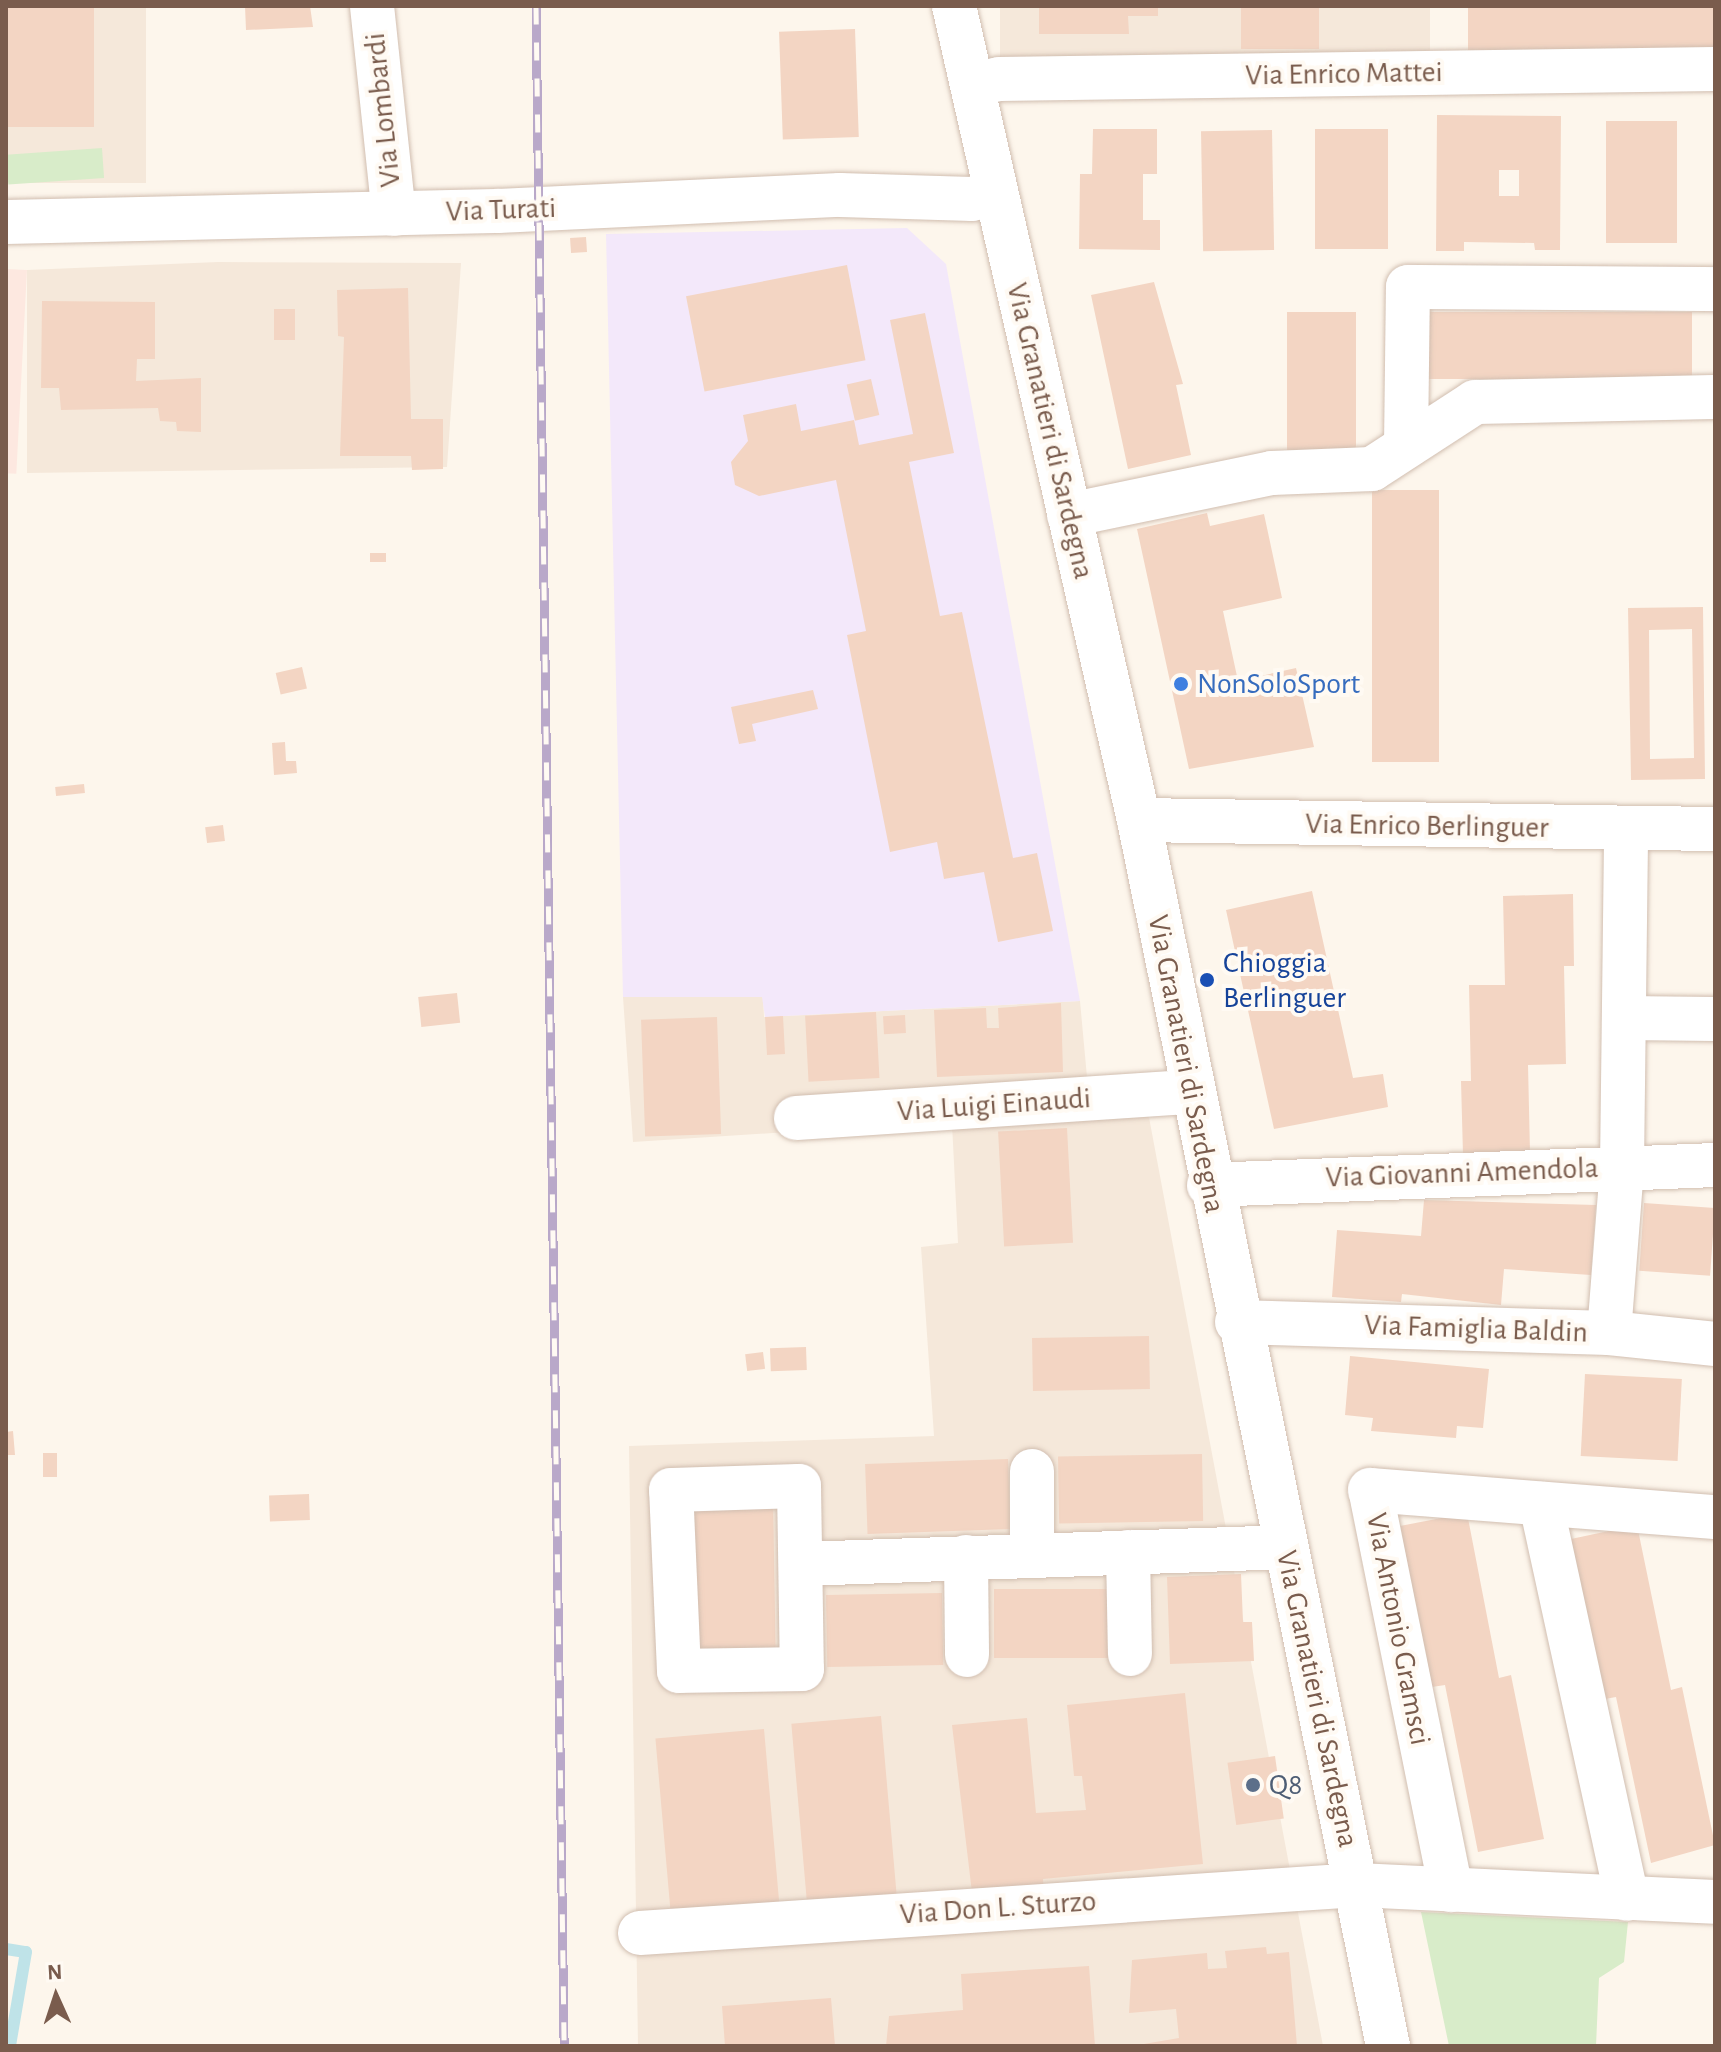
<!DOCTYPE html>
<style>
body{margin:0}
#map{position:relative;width:1721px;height:2052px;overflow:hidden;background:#fdf6ec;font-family:"Alegreya Sans",sans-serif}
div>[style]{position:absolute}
.residential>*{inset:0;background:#f5e8da;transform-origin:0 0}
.commercial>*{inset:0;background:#fde8e0;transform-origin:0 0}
.education>*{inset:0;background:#f3e8fa}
.green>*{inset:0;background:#d8ecc9;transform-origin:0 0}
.stream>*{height:12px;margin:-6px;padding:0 6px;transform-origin:6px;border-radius:6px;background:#bfe3e8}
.building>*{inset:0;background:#f3d5c3;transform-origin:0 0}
.roads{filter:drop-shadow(0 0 2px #d1beb0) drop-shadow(0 0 2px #d1beb0)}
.minor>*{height:44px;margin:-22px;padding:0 22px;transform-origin:22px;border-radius:22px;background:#fff}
.tertiary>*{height:44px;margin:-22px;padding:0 22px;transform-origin:22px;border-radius:22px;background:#fff}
.rail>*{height:9px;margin-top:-4.5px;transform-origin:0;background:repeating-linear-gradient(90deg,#fffaf3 0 18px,#b9a8c9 0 36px);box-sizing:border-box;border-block:2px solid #b9a8c9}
.dots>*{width:22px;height:22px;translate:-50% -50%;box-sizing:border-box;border:4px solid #fffaf3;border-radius:50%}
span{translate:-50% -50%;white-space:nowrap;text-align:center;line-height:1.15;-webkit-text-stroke:8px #fffaf3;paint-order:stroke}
.street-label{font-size:30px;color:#7a5c4d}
.shop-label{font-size:30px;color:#366cbe}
.left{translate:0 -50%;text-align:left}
.transit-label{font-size:30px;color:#164399}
.service-label{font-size:30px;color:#4e5e75}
.frame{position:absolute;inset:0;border:8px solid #7a5c4d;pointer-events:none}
.north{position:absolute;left:16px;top:1956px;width:80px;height:80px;-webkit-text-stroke:6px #fffaf3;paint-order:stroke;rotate:357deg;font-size:22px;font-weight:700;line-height:32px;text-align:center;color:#7a5c4d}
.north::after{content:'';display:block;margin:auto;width:28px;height:36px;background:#7a5c4d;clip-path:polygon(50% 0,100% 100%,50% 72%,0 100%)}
</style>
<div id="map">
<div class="residential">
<i style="left:6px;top:6px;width:140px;height:177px"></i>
<i style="left:1000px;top:6px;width:430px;height:55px"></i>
<i style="clip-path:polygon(218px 262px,461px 263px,447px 467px,27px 473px,27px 270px)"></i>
<i style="clip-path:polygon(623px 997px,763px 997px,764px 1017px,1080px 1001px,1088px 1088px,788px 1132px,633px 1142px)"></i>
<i style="clip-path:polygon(1148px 1112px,1323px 2046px,638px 2046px,629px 1446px,934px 1436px,921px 1247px,958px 1243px,952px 1124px)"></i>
</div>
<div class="commercial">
<i style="left:6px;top:269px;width:21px;height:204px;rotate:3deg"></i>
</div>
<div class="education">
<i style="clip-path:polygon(907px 228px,946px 264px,1080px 1001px,765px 1017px,762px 997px,623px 997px,606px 234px)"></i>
</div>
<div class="green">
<i style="left:102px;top:148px;width:30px;height:96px;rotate:86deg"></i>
<i style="clip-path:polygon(1421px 1912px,1628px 1922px,1624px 1962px,1599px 1978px,1596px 2046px,1449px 2046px)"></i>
</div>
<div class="stream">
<i style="left:6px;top:1949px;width:20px;rotate:9deg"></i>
<i style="left:26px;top:1952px;width:95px;rotate:99.7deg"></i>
</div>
<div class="building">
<i style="left:6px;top:6px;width:88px;height:121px"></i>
<i style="clip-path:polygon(245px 6px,310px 6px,313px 27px,246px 30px)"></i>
<i style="clip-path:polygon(1039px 6px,1158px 6px,1158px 16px,1128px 16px,1129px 34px,1039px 34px)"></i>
<i style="left:1241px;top:6px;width:78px;height:43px"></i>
<i style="left:1468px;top:6px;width:247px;height:47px"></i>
<i style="left:855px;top:29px;width:108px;height:76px;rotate:88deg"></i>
<i style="clip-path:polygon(evenodd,1437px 115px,1561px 116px,1560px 250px,1535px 250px,1534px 243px,1464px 242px,1464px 251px,1436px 251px,1437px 115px,1499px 170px,1519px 170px,1519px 196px,1499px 196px,1499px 170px)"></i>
<i style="left:1606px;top:121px;width:71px;height:122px"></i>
<i style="clip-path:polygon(1093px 129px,1157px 129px,1157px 174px,1143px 174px,1143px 220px,1160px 220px,1160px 250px,1079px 249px,1080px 174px,1092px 174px)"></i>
<i style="left:1388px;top:129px;width:120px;height:73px;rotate:90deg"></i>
<i style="left:1272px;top:130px;width:120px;height:71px;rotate:89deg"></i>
<i style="left:586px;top:237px;width:15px;height:16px;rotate:86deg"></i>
<i style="left:847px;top:265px;width:97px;height:164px;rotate:79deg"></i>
<i style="clip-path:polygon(1154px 282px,1183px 384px,1176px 385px,1191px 455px,1128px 469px,1091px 295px)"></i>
<i style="clip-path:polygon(408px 288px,411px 419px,443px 419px,443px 469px,412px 470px,411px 456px,340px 456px,344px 337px,338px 336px,337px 290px)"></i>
<i style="clip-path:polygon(42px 301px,155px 302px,155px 359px,137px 359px,136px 381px,201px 378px,201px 432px,177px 431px,176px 422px,160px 421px,158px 408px,61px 410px,59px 388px,41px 388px)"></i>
<i style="left:274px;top:309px;width:21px;height:31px"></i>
<i style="left:1356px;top:312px;width:138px;height:69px;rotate:90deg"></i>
<i style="left:1692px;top:312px;width:67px;height:274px;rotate:90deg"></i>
<i style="clip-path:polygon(925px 313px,954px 453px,909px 462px,940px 616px,962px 612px,1013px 858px,1037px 853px,1053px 931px,998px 942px,984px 872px,944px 879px,937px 842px,890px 852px,847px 635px,866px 631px,836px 480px,759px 496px,735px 485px,731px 462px,748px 441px,743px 415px,796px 404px,801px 431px,854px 420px,859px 445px,913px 434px,890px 320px)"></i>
<i style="left:871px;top:379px;width:37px;height:25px;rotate:77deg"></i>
<i style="left:1372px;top:490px;width:67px;height:272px"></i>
<i style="clip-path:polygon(1207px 513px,1210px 526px,1264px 514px,1282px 598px,1223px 611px,1238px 681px,1296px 668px,1314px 747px,1189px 769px,1137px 529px)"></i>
<i style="left:370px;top:553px;width:16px;height:9px"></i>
<i style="clip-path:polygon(evenodd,1703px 607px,1705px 779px,1631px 780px,1628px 608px,1703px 607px,1692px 629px,1694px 758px,1650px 759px,1649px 630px,1692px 629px)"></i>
<i style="left:302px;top:667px;width:22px;height:27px;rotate:77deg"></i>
<i style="clip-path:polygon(813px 690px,818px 709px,752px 724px,756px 741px,739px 744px,731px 707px)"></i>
<i style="clip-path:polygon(285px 742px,286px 761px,296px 761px,297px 773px,274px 775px,272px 743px)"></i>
<i style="left:84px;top:784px;width:9px;height:29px;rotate:84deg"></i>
<i style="left:223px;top:825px;width:16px;height:18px;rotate:83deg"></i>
<i style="clip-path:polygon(1312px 891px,1353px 1078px,1383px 1074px,1388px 1107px,1274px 1129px,1226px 910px)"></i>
<i style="clip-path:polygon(1573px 894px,1574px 966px,1564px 966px,1566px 1064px,1528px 1065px,1530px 1152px,1463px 1155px,1461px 1081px,1471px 1081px,1469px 985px,1505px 985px,1503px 896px)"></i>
<i style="left:457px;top:993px;width:30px;height:39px;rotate:84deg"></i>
<i style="clip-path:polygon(1061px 1003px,1063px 1072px,937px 1077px,934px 1010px,986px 1008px,987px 1028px,999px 1028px,998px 1008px)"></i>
<i style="left:876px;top:1012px;width:66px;height:71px;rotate:87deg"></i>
<i style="left:905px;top:1015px;width:18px;height:22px;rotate:87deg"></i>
<i style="left:783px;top:1016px;width:38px;height:18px;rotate:87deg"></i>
<i style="left:717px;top:1017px;width:117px;height:76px;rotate:88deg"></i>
<i style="left:1067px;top:1128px;width:115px;height:69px;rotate:87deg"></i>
<i style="clip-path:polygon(1424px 1200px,1596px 1205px,1591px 1275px,1504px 1269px,1501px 1305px,1402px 1294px,1401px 1302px,1332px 1297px,1337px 1230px,1421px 1236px)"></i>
<i style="left:1644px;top:1203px;width:71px;height:68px;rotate:4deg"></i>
<i style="left:1149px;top:1336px;width:53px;height:117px;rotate:89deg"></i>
<i style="left:806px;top:1347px;width:23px;height:36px;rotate:88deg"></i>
<i style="left:763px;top:1352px;width:17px;height:18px;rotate:83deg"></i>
<i style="clip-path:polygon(1350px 1356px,1489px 1369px,1483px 1428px,1457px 1426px,1456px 1438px,1371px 1431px,1373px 1418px,1345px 1415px)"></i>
<i style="left:1585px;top:1374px;width:97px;height:82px;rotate:3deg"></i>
<i style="clip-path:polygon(13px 1431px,15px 1455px,6px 1455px,6px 1432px)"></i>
<i style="left:43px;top:1453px;width:14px;height:24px"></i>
<i style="left:1202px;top:1454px;width:67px;height:144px;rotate:89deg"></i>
<i style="left:1008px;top:1459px;width:70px;height:143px;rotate:88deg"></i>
<i style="left:309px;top:1494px;width:26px;height:40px;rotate:88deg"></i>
<i style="left:773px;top:1499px;width:157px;height:90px;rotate:89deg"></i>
<i style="clip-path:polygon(1467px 1513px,1499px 1678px,1511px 1675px,1544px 1839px,1478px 1852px,1445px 1685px,1432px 1687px,1400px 1526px)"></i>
<i style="clip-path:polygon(1637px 1525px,1671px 1690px,1682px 1687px,1715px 1845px,1651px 1863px,1616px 1697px,1605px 1699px,1571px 1539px)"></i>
<i style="clip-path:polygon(1241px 1574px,1243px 1622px,1252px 1622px,1254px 1661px,1170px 1664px,1167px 1577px)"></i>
<i style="left:994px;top:1589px;width:116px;height:69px"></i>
<i style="left:942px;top:1593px;width:72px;height:116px;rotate:89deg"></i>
<i style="clip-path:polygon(1185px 1693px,1203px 1864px,1043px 1879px,1044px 1893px,973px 1901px,952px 1725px,1027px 1718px,1036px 1813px,1086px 1810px,1082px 1776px,1074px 1776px,1067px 1705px)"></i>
<i style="left:881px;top:1716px;width:187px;height:90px;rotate:85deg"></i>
<i style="left:764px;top:1729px;width:176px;height:109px;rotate:85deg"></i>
<i style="left:1275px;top:1756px;width:63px;height:48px;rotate:82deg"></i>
<i style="clip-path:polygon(1266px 1947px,1267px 1954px,1289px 1952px,1297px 2046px,1132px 2046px,1179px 2038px,1176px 2009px,1129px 2013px,1132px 1960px,1207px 1953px,1208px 1969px,1227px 1968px,1225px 1951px)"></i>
<i style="clip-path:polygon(1089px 1966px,1095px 2046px,886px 2046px,889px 2016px,963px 2010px,961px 1974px)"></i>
<i style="clip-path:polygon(831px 1998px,835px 2046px,725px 2046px,722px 2006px)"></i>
</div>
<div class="roads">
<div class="minor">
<i style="left:372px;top:6px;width:209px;rotate:84deg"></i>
<i style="left:974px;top:84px;width:25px;rotate:-11deg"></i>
<i style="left:999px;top:79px;width:716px;rotate:-0.8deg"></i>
<i style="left:6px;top:222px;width:492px;rotate:-1.3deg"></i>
<i style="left:498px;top:211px;width:342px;rotate:-2.7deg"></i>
<i style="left:840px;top:195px;width:132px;rotate:1.7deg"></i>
<i style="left:972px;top:199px;width:24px;rotate:-15deg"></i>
<i style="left:1406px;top:446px;width:159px;rotate:-89.3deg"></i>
<i style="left:1408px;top:287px;width:307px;rotate:0.4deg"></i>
<i style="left:1069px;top:515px;width:207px;rotate:-11.7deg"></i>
<i style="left:1272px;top:473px;width:100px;rotate:-2.3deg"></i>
<i style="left:1372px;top:469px;width:123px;rotate:-33deg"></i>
<i style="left:1475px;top:402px;width:240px;rotate:-1.2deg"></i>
<i style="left:1139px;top:820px;width:576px;rotate:0.9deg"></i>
<i style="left:1624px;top:1018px;width:91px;rotate:0.6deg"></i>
<i style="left:796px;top:1118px;width:396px;rotate:-3.8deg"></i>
<i style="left:1209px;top:1185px;width:506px;rotate:-2.26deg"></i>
<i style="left:1237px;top:1322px;width:372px;rotate:1.7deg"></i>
<i style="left:1609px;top:1333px;width:107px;rotate:5.9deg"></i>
<i style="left:1609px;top:1333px;width:167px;rotate:-85.5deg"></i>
<i style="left:1622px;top:1167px;width:337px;rotate:-89.3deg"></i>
<i style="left:1032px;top:1471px;width:84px;rotate:90deg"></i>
<i style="left:799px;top:1486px;width:183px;rotate:89.1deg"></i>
<i style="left:802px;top:1669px;width:123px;rotate:179.1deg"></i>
<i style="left:679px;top:1671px;width:181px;rotate:-92.5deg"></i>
<i style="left:671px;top:1490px;width:128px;rotate:-1.8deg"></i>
<i style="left:1541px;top:1504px;width:404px;rotate:77.7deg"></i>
<i style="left:1128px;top:1552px;width:102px;rotate:88.9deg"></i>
<i style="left:966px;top:1557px;width:98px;rotate:89.4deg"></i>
<i style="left:802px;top:1564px;width:483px;rotate:-2deg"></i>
<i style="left:1451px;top:1890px;width:408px;rotate:-101.4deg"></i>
<i style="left:1370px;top:1490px;width:346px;rotate:4.5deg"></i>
<i style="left:640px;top:1933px;width:719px;rotate:-3.83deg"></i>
<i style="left:1357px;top:1885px;width:358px;rotate:2.7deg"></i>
</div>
<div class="tertiary">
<i style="left:954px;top:6px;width:835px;rotate:77.2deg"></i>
<i style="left:1139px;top:820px;width:1251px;rotate:78.52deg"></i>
</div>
</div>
<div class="rail">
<i style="left:536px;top:6px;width:2040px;rotate:89.21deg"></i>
</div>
<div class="dots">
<i style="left:1181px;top:684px;background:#3f7fe0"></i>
<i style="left:1207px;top:980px;background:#1a4fb4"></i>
<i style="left:1253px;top:1785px;background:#5c6f8a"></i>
</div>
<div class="street-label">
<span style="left:1344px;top:74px;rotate:-1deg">Via Enrico Mattei</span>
<span style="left:383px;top:110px;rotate:-96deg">Via Lombardi</span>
<span style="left:501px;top:210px;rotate:-2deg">Via Turati</span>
<span style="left:1050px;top:431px;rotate:77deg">Via Granatieri di Sardegna</span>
<span style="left:1427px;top:826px;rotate:1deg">Via Enrico Berlinguer</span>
<span style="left:1186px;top:1064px;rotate:79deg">Via Granatieri di Sardegna</span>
<span style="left:994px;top:1105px;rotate:-4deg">Via Luigi Einaudi</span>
<span style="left:1462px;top:1173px;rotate:-2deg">Via Giovanni Amendola</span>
<span style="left:1476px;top:1329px;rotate:2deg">Via Famiglia Baldin</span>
<span style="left:1398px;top:1629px;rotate:79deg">Via Antonio Gramsci</span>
<span style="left:1317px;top:1699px;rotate:78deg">Via Granatieri di Sardegna</span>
<span style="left:998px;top:1908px;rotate:-4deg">Via Don L. Sturzo</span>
</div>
<div class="shop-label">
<span class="left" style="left:1197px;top:684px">NonSoloSport</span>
</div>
<div class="transit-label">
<span class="left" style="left:1223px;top:980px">Chioggia<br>Berlinguer</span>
</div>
<div class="service-label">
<span class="left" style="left:1269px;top:1785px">Q8</span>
</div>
<div class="frame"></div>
<div class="north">N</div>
</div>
